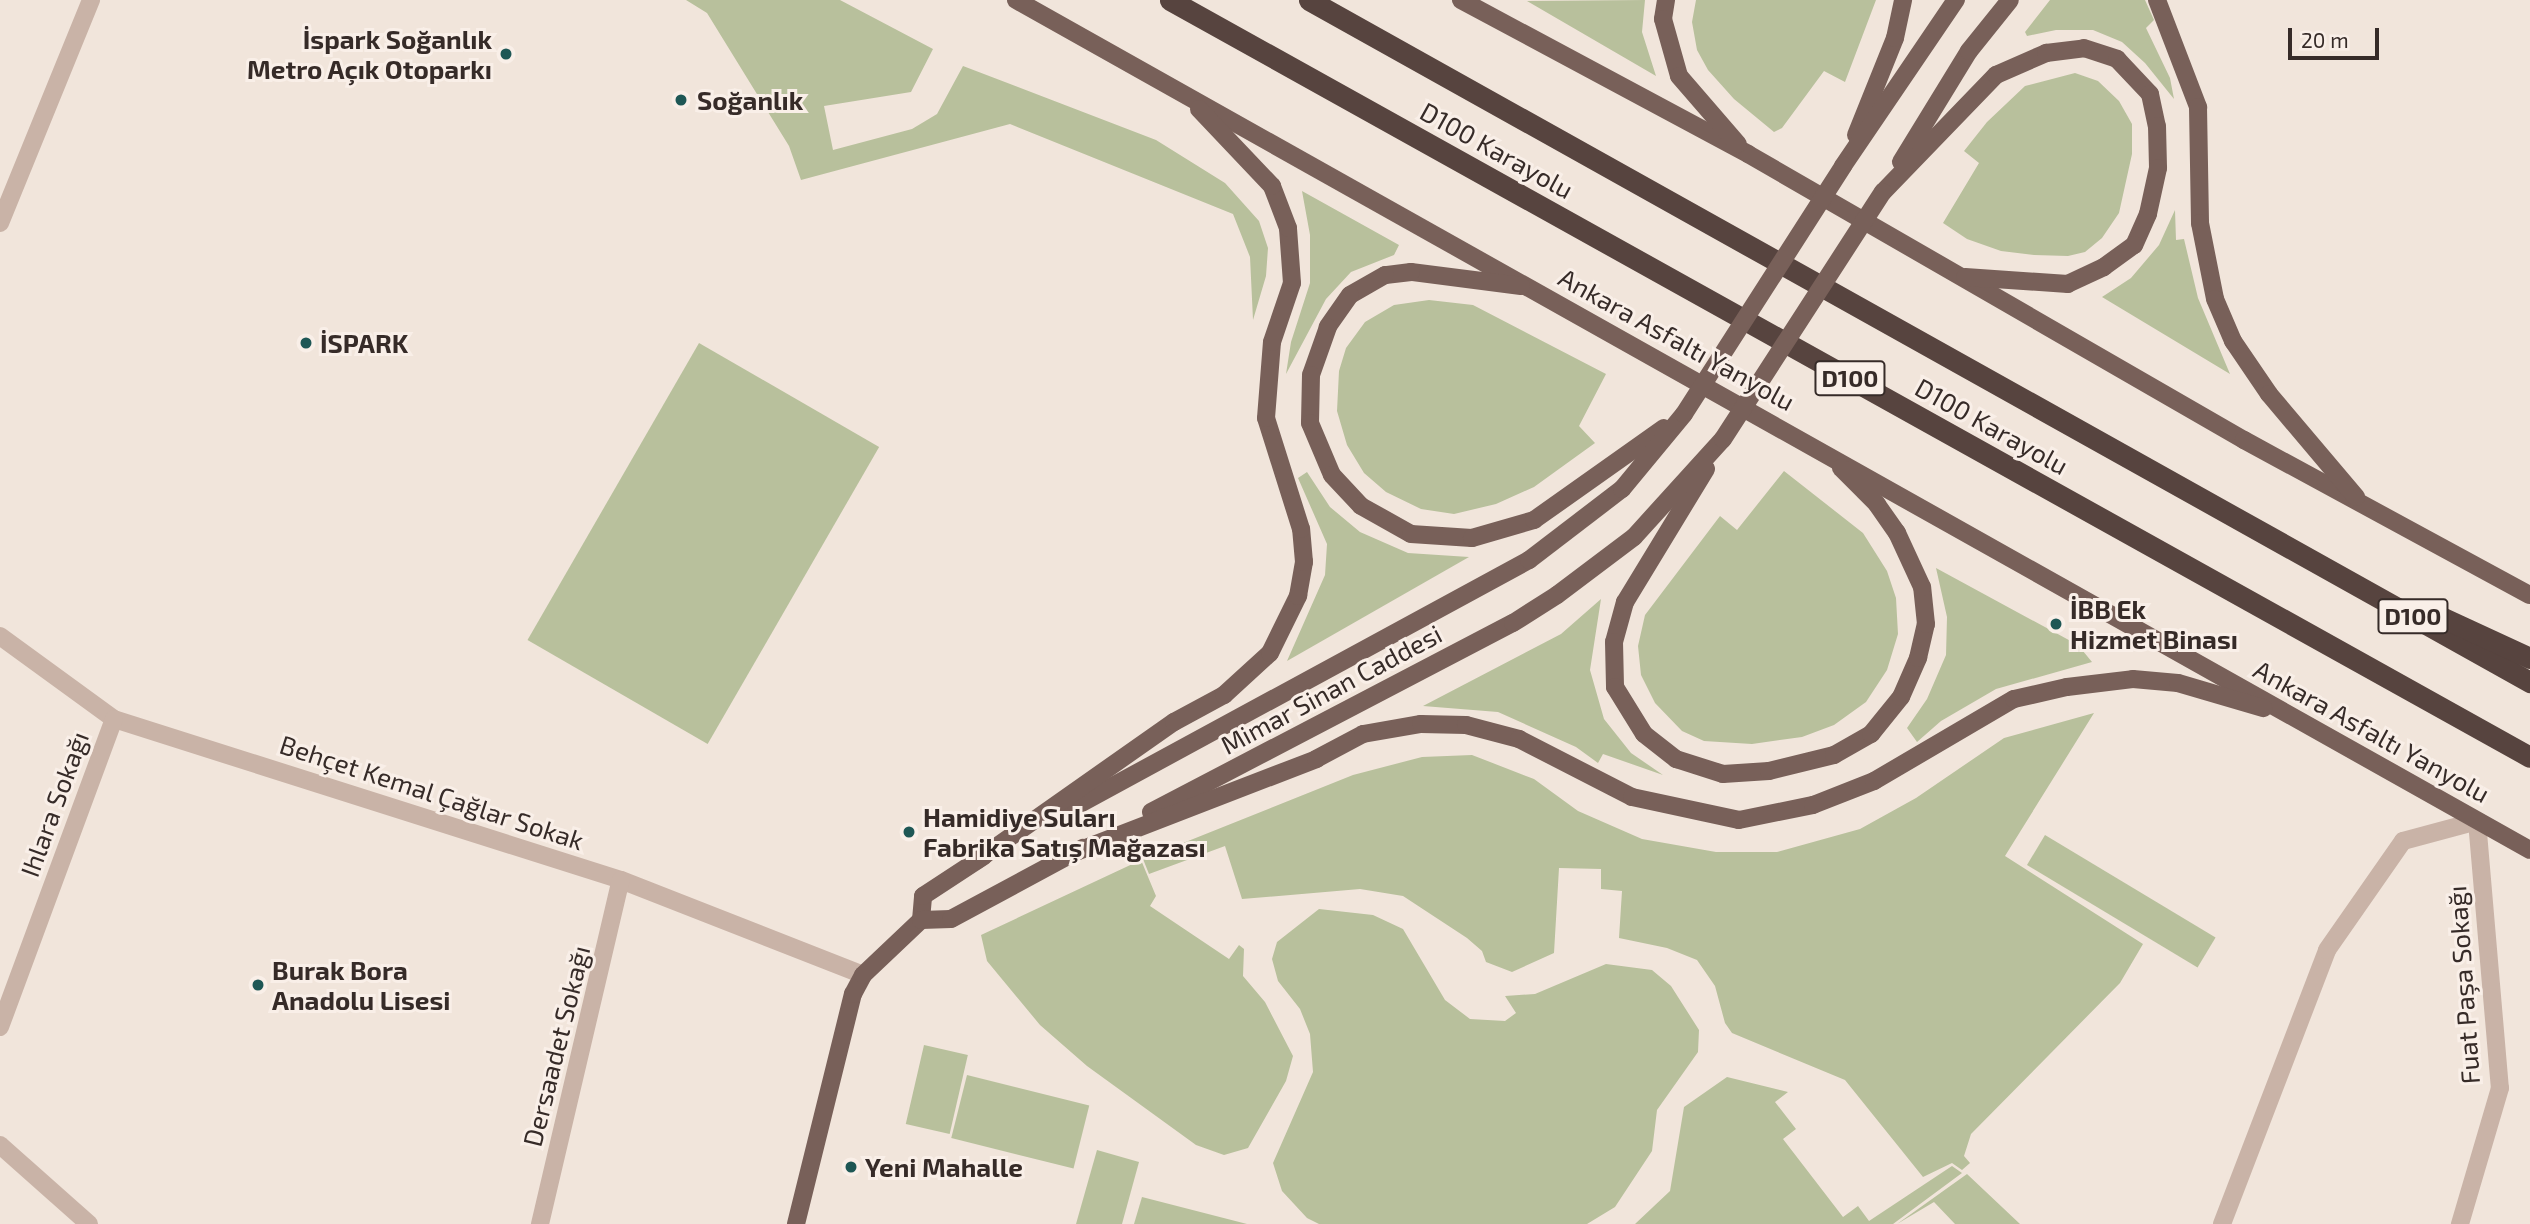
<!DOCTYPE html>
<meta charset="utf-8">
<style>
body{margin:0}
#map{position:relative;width:2530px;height:1224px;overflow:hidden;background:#f1e5db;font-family:"Exo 2",sans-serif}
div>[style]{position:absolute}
.green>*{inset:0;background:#b8c09c;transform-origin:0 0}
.minor>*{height:18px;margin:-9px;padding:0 9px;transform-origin:9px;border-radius:9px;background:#c9b3a7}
.major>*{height:18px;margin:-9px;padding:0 9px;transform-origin:9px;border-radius:9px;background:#786059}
.highway>*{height:21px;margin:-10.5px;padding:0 10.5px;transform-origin:10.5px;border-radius:10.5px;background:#57443f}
.major-bridge>*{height:18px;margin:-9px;padding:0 9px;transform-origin:9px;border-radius:9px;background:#786059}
.dots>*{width:19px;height:19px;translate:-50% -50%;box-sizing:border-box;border:4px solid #f9efe8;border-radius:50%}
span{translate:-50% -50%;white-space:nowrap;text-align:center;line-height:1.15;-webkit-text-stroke:6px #f9efe8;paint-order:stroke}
.shield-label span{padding:2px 5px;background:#f9efe8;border:2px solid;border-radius:5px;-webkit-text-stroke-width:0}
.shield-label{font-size:24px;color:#362b28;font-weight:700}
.poi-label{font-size:26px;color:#362b28;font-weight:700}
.right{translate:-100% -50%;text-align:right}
.left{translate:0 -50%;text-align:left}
.street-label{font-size:26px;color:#362b28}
.scale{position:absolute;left:2288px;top:28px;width:91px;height:32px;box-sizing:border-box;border:4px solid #362b28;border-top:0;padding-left:9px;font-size:21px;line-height:24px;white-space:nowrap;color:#362b28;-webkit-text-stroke:5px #f9efe8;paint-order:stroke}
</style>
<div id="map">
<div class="green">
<i style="clip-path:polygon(686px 0,840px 0,933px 49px,911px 92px,824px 106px,833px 150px,912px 129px,937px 114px,963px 66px,1156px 140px,1225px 183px,1259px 221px,1268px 248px,1266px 276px,1253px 320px,1250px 257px,1233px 214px,1010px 124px,801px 180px,789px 146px,707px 13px)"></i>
<i style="clip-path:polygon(1645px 0,1642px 32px,1656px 76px,1527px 1px)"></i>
<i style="clip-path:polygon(1696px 0,1876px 0,1845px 82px,1824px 71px,1782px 128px,1774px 132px,1734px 99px,1708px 70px,1697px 50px,1692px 22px)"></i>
<i style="clip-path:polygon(2050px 0,2145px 0,2154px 20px,2146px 28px,2170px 78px,2174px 99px,2145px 63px,2122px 42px,2093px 30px,2056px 30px,2027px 36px,2025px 32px)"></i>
<i style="clip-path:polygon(2075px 73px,2098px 81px,2119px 101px,2132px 124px,2132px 154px,2119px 213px,2102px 238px,2085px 252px,2068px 256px,2034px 255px,2001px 251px,1967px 239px,1943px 223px,1979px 163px,1964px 151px,1987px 122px,2025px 86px)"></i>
<i style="clip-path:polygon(1302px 191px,1399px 245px,1394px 255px,1351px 272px,1326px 299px,1286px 374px,1291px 342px,1310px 283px,1310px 235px)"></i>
<i style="clip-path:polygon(2175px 210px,2176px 240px,2184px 239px,2198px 298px,2230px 374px,2102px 297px,2131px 278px,2159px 245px)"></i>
<i style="clip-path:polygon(1429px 300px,1473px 305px,1606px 374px,1579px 426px,1595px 443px,1534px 487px,1496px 504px,1454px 514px,1421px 509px,1386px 492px,1364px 473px,1347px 445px,1337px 411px,1339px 371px,1346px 348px,1365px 322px,1394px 305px)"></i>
<i style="left:699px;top:343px;width:208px;height:343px;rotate:30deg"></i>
<i style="clip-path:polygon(1784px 471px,1863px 533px,1887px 571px,1896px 598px,1898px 634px,1887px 670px,1866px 702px,1834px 725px,1802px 737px,1752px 744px,1704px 741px,1682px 731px,1655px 703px,1641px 675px,1638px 646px,1645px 615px,1720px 516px,1737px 530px)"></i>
<i style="clip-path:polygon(1307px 472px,1330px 507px,1360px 532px,1408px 553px,1469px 557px,1287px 661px,1325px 575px,1327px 544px,1298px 478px)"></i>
<i style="clip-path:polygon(1936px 568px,2078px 645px,2092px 662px,1996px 689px,1941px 721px,1917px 742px,1907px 728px,1927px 699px,1946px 655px,1947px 617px)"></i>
<i style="clip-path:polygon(1601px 599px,1590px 670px,1604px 719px,1631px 753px,1663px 775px,1603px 754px,1598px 763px,1576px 747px,1498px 712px,1423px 706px,1561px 634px)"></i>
<i style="clip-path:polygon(2094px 713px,2005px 856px,2143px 944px,2120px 983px,1971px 1134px,1964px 1156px,1970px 1163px,1962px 1170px,1952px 1163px,1923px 1177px,1845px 1080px,1732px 1033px,1725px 1023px,1715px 986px,1697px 960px,1667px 948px,1619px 938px,1622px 891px,1601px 889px,1601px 869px,1559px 868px,1554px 953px,1512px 972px,1486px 962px,1482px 951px,1467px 938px,1403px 896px,1360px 889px,1242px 899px,1225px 846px,1149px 874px,1143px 859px,1353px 775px,1422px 757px,1472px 755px,1534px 779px,1578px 811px,1642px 839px,1716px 852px,1777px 852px,1860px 829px,1916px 798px,2004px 738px)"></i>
<i style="left:2045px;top:835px;width:199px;height:35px;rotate:31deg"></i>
<i style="clip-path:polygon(1141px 860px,1156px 896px,1150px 906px,1229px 959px,1239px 945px,1244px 949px,1243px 976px,1265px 1002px,1293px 1056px,1286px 1081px,1248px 1148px,1224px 1155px,1196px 1145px,1087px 1066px,1040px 1025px,987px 961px,981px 935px)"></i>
<i style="clip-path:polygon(1319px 909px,1373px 915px,1403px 929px,1445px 1000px,1470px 1019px,1505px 1021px,1516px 1013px,1505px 996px,1535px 994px,1606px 964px,1652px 970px,1671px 986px,1699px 1030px,1698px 1052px,1657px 1110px,1652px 1151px,1615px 1207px,1587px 1224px,1319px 1224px,1307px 1218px,1282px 1191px,1273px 1163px,1313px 1072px,1310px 1034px,1300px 1009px,1278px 981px,1272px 959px,1277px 942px)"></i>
<i style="left:924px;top:1045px;width:45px;height:81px;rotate:13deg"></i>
<i style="left:967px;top:1075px;width:126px;height:65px;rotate:14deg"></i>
<i style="clip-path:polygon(1727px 1077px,1788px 1092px,1775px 1102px,1796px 1129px,1783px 1139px,1843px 1217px,1858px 1206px,1869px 1221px,1952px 1166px,1962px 1173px,1893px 1224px,1635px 1224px,1670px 1191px,1684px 1107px)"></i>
<i style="clip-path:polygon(1097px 1150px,1139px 1162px,1122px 1224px,1076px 1224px)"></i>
<i style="clip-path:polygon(1967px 1174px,2020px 1224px,1955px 1224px,1934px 1202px,1897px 1224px)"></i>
<i style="clip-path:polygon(1142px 1197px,1247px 1224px,1134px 1224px)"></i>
</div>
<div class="minor">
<i style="left:0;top:223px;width:241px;rotate:-67.8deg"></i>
<i style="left:0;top:636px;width:141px;rotate:36.1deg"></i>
<i style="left:114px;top:719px;width:532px;rotate:17.62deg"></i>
<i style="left:621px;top:880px;width:260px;rotate:21.4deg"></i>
<i style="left:0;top:1027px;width:328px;rotate:-69.7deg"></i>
<i style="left:0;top:1145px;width:119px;rotate:41.6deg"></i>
<i style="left:540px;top:1224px;width:353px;rotate:-76.8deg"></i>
<i style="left:2222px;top:1224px;width:293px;rotate:-69deg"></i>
<i style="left:2327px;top:950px;width:133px;rotate:-55.1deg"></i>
<i style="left:2403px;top:841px;width:77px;rotate:-15.1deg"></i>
<i style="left:2477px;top:821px;width:268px;rotate:85.1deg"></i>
<i style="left:2500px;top:1088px;width:142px;rotate:106.4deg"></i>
</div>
<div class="major">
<i style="left:1016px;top:0;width:1736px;rotate:29.31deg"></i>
<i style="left:1461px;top:0;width:326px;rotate:28.2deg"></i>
<i style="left:1748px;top:154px;width:573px;rotate:29.97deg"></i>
<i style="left:2244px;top:440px;width:325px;rotate:28.5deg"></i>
<i style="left:1666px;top:0;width:19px;rotate:99deg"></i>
<i style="left:1663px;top:19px;width:59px;rotate:74.3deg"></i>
<i style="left:1679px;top:76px;width:90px;rotate:49.1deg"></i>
<i style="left:2157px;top:0;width:115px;rotate:69deg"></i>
<i style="left:2198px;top:107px;width:116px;rotate:89deg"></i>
<i style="left:2200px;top:223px;width:77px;rotate:78.8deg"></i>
<i style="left:2215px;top:299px;width:46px;rotate:66.8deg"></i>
<i style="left:2233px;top:341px;width:64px;rotate:55.8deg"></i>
<i style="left:2269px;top:394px;width:135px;rotate:49.8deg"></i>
<i style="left:1856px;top:135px;width:105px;rotate:-68.1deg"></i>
<i style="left:1895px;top:38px;width:39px;rotate:-78deg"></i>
<i style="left:1901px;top:162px;width:130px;rotate:-58.5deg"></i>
<i style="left:1969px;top:51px;width:65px;rotate:-51.2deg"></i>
<i style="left:1843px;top:166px;width:201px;rotate:-55.8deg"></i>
<i style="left:1883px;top:192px;width:163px;rotate:-46deg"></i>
<i style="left:1996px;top:75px;width:55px;rotate:-23.7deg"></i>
<i style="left:2046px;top:53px;width:38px;rotate:-7deg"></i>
<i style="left:2084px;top:48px;width:35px;rotate:18deg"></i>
<i style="left:2117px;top:59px;width:48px;rotate:46.7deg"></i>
<i style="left:2150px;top:94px;width:33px;rotate:78deg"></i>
<i style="left:2157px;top:126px;width:42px;rotate:88.6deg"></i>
<i style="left:2158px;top:168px;width:47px;rotate:102.3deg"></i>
<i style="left:2148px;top:214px;width:34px;rotate:114deg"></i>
<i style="left:2134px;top:245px;width:37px;rotate:144deg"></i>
<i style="left:2104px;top:267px;width:40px;rotate:155deg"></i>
<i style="left:2068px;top:284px;width:103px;rotate:-176.1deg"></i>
<i style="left:1521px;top:286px;width:111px;rotate:-172.7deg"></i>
<i style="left:1411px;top:272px;width:26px;rotate:173deg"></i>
<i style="left:1385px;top:275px;width:40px;rotate:150.3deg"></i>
<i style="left:1350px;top:295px;width:39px;rotate:125deg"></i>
<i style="left:1328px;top:327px;width:51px;rotate:109.5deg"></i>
<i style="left:1311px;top:375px;width:48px;rotate:91.2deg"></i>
<i style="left:1310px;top:423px;width:56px;rotate:67.1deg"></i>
<i style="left:1332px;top:475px;width:42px;rotate:46.9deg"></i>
<i style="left:1361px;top:506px;width:57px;rotate:29.2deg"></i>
<i style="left:1411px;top:534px;width:61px;rotate:3.8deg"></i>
<i style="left:1472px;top:538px;width:65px;rotate:-16.2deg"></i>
<i style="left:1534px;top:520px;width:159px;rotate:-35.3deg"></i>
<i style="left:1706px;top:469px;width:156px;rotate:121.3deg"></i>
<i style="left:1625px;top:602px;width:41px;rotate:105.4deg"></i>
<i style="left:1614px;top:642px;width:45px;rotate:88.7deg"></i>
<i style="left:1615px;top:687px;width:55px;rotate:58.3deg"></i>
<i style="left:1644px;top:734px;width:41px;rotate:38deg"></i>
<i style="left:1676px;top:759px;width:49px;rotate:17.7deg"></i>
<i style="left:1723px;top:774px;width:46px;rotate:-3.7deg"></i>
<i style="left:1769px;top:771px;width:67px;rotate:-13.8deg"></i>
<i style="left:1834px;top:755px;width:43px;rotate:-29.6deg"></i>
<i style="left:1871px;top:734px;width:48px;rotate:-51deg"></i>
<i style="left:1901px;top:697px;width:43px;rotate:-66.4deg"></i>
<i style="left:1918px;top:658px;width:35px;rotate:-77deg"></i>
<i style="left:1926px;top:624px;width:37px;rotate:-96deg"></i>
<i style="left:1922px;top:587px;width:60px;rotate:-114.8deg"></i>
<i style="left:1897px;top:533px;width:35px;rotate:-125deg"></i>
<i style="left:1877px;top:504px;width:51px;rotate:-135deg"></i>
<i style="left:1151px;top:812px;width:408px;rotate:-27.6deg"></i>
<i style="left:1513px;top:623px;width:52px;rotate:-32.5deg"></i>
<i style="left:1557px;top:595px;width:96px;rotate:-37deg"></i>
<i style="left:1634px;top:537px;width:132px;rotate:-47.8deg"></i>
<i style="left:1052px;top:819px;width:543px;rotate:-28.5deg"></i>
<i style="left:1529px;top:560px;width:117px;rotate:-37.4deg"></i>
<i style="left:1622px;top:489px;width:97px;rotate:-50.4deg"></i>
<i style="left:1073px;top:853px;width:261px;rotate:-21.1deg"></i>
<i style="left:1316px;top:759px;width:53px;rotate:-28deg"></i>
<i style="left:1363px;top:734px;width:59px;rotate:-9.8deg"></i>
<i style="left:1421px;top:724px;width:45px;rotate:1.3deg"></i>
<i style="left:1466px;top:725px;width:55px;rotate:14.8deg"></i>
<i style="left:1519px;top:739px;width:127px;rotate:27.2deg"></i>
<i style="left:1632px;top:797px;width:109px;rotate:12.1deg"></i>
<i style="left:1739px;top:820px;width:76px;rotate:-11.5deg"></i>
<i style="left:1813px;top:805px;width:66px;rotate:-21.5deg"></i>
<i style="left:1874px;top:781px;width:162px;rotate:-30.4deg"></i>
<i style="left:2014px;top:699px;width:54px;rotate:-12.8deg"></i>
<i style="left:2067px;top:687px;width:66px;rotate:-6.9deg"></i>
<i style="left:2133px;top:679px;width:45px;rotate:5.1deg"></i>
<i style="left:2178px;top:683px;width:89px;rotate:16.4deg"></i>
<i style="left:976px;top:861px;width:242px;rotate:-35.1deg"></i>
<i style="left:1174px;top:722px;width:57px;rotate:-28.4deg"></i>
<i style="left:1224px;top:695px;width:62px;rotate:-42.4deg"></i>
<i style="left:1270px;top:653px;width:64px;rotate:-63.8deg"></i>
<i style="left:1298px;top:596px;width:35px;rotate:-80deg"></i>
<i style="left:1304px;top:562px;width:33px;rotate:-95deg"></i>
<i style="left:1301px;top:529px;width:116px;rotate:-107.5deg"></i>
<i style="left:1266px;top:418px;width:76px;rotate:-85.5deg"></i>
<i style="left:1272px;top:342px;width:62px;rotate:-71.3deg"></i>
<i style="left:1292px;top:283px;width:55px;rotate:-94.2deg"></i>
<i style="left:1288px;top:228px;width:45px;rotate:-110.9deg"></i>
<i style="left:1272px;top:186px;width:106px;rotate:-133.5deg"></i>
<i style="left:921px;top:920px;width:24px;rotate:-85deg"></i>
<i style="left:923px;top:896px;width:73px;rotate:-33.3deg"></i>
<i style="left:796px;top:1224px;width:237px;rotate:-76.1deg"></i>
<i style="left:853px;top:994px;width:21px;rotate:-62deg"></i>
<i style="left:863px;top:975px;width:80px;rotate:-43.5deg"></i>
<i style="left:921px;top:920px;width:30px;rotate:-2deg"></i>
<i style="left:951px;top:919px;width:150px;rotate:-28.3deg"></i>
</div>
<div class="highway">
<i style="left:1170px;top:0;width:1556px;rotate:29.1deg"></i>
<i style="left:1309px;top:0;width:1399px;rotate:29.19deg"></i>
<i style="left:2439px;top:616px;width:100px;rotate:24.8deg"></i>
</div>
<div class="major-bridge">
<i style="left:1684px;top:414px;width:295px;rotate:-57.3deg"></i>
<i style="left:1723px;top:439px;width:294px;rotate:-57.1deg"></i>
</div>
<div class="dots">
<i style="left:506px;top:54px;background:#1e5755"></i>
<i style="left:681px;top:100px;background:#1e5755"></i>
<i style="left:306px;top:343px;background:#1e5755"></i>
<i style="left:2056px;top:624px;background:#1e5755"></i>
<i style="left:909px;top:832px;background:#1e5755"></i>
<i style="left:258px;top:985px;background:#1e5755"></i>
<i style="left:851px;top:1167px;background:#1e5755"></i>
</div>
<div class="shield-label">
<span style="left:1850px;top:378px">D100</span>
<span style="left:2413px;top:616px">D100</span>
</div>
<div class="poi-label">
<span class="right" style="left:492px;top:54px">İspark Soğanlık<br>Metro Açık Otoparkı</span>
<span class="left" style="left:697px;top:100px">Soğanlık</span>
<span class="left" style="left:320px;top:343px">İSPARK</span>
<span class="left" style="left:2070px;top:624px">İBB Ek<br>Hizmet Binası</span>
<span class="left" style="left:923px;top:832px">Hamidiye Suları<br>Fabrika Satış Mağazası</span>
<span class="left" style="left:272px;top:985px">Burak Bora<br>Anadolu Lisesi</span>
<span class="left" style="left:865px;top:1167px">Yeni Mahalle</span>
</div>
<div class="street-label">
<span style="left:1497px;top:150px;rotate:29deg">D100 Karayolu</span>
<span style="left:1677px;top:339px;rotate:29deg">Ankara Asfaltı Yanyolu</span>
<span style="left:1992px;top:426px;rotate:29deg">D100 Karayolu</span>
<span style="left:1331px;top:689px;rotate:-28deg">Mimar Sinan Caddesi</span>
<span style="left:2372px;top:731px;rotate:29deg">Ankara Asfaltı Yanyolu</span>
<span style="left:432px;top:792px;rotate:18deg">Behçet Kemal Çağlar Sokak</span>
<span style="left:54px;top:804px;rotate:-70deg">Ihlara Sokağı</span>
<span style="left:2463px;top:985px;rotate:-94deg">Fuat Paşa Sokağı</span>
<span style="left:556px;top:1046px;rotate:-76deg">Dersaadet Sokağı</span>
</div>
<div class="scale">20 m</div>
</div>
